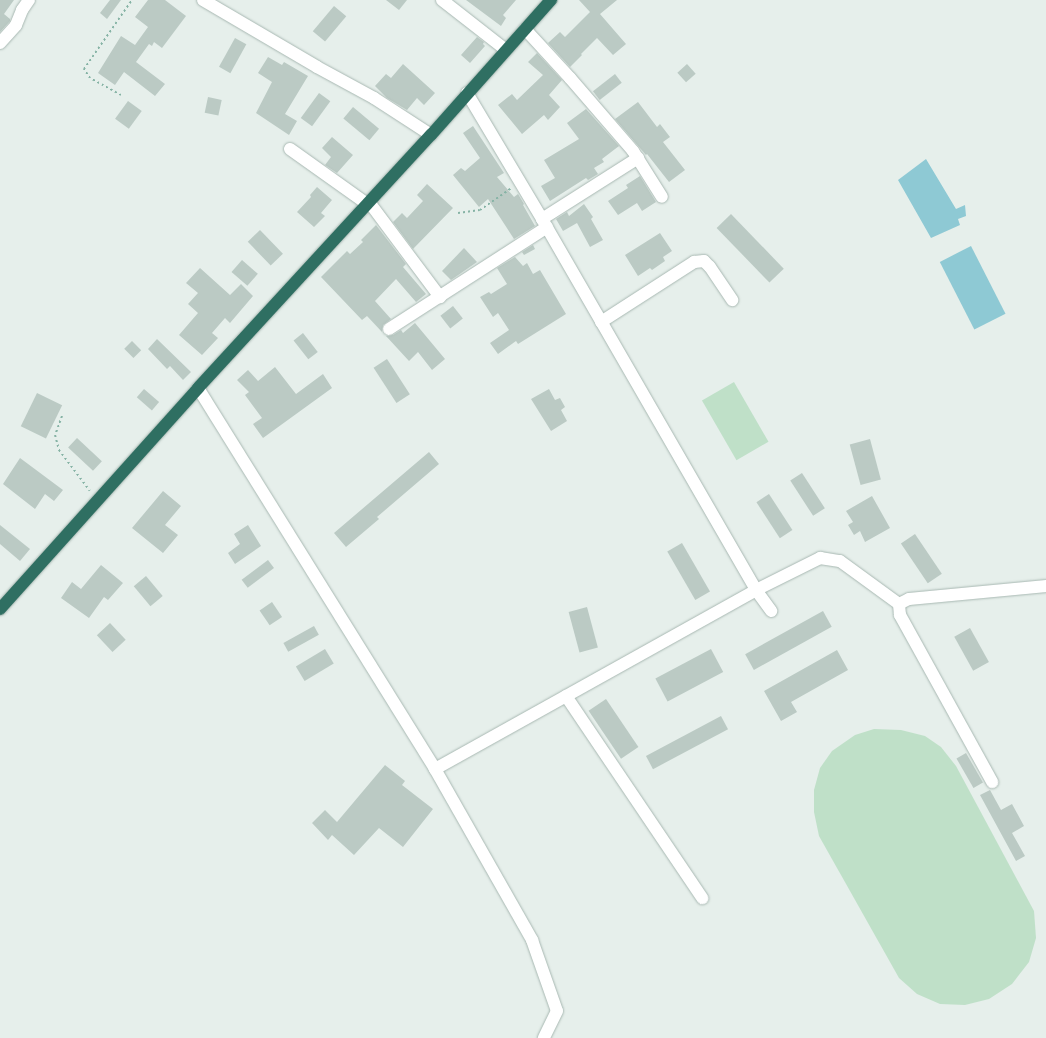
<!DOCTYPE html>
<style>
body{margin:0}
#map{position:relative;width:1046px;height:1038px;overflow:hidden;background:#e6efeb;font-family:Raleway,sans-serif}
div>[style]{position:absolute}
.green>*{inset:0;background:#bfe0c8;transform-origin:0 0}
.water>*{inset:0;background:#8ec9d4;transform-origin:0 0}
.building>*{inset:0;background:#bbcac4;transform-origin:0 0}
.path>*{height:2px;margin-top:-1px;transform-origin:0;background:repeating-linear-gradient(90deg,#86b3a5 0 2px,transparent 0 5px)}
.roads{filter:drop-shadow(0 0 1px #a8b8b2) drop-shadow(0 0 1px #a8b8b2)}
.minor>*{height:12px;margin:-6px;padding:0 6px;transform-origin:6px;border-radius:6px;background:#fff}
.highway>*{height:12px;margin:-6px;padding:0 6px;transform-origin:6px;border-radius:6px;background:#2f6f62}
span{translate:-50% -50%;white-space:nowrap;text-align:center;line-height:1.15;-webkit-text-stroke:3.5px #f7fbf9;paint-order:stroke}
</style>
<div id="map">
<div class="green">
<i style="left:734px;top:382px;width:69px;height:37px;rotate:60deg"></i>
<i style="clip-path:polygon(874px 729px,901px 730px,925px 736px,941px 747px,956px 766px,1034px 911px,1036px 938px,1029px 962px,1012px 984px,989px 999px,965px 1005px,940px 1004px,917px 994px,899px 978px,819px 836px,814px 812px,814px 790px,820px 768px,832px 751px,855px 735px)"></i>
</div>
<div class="water">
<i style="clip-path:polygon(926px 159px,956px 209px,965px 205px,966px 216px,958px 219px,960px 225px,931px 238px,898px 180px)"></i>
<i style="left:971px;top:246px;width:76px;height:35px;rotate:63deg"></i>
</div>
<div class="building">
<i style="clip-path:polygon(0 0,14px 0,4px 14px,10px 19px,10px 21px,0 32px)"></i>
<i style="clip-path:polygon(110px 0,121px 0,107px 19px,100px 13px)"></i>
<i style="clip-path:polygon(148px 0,165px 0,186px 16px,162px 48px,154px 42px,152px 46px,149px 44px,136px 62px,165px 84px,155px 96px,124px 72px,115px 85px,98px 73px,121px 36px,135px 45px,148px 27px,135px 17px)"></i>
<i style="clip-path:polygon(386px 0,407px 0,399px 10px)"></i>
<i style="clip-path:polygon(466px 0,516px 0,503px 15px,506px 18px,501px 26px)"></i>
<i style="clip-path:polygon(579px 0,617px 0,600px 14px,626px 44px,613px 55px,597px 38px,581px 54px,582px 55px,570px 67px,548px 43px,560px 32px,565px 37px,590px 12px)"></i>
<i style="left:334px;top:6px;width:16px;height:33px;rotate:40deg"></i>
<i style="clip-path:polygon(477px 37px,484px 42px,483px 44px,485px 46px,470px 63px,461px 55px)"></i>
<i style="left:235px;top:38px;width:13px;height:33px;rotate:29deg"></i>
<i style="clip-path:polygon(537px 53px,562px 80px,549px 95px,560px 107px,548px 120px,544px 115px,522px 134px,498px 105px,512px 94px,517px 100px,543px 75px,528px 62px)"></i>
<i style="clip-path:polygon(268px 57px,282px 65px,284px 62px,308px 76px,285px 114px,297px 121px,289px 135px,256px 113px,272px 82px,258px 73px)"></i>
<i style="clip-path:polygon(403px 64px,435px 93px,424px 105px,417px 98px,407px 110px,387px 98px,375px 86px,386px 74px,391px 78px)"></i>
<i style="left:687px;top:64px;width:13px;height:13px;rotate:48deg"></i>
<i style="left:615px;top:74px;width:11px;height:28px;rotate:52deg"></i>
<i style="left:319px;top:93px;width:14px;height:31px;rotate:36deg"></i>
<i style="left:208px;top:97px;width:14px;height:16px;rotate:12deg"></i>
<i style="left:128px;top:101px;width:17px;height:22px;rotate:36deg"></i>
<i style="clip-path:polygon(638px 102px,657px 127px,660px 124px,670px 137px,663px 142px,685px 170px,669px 182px,647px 154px,646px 155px,615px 119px)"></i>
<i style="left:353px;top:107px;width:34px;height:15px;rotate:40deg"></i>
<i style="clip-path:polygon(586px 109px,619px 146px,602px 159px,604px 162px,594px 168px,598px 174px,588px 180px,586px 178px,550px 201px,541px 186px,555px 178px,544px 160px,579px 139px,567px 123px)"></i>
<i style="clip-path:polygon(473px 126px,504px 173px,497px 177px,514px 197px,518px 194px,524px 204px,523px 205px,535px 226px,514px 239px,488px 199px,479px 207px,453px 175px,461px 168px,465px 171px,480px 158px,463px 133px)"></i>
<i style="clip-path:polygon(332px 137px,353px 155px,337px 173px,325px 165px,331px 157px,322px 148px)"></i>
<i style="clip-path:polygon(640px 176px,656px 202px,642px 211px,637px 203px,618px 215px,608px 201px,628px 188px,626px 185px)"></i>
<i style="clip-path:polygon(427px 184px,453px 208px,413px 249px,393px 222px,402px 213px,407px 218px,423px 201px,417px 195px)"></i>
<i style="clip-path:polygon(317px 187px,332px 200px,321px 213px,325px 216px,314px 227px,297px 212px,311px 197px,310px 195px)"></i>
<i style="clip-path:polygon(584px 204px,593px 217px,591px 219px,603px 240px,590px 247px,577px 223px,563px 231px,556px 219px,567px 212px,569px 216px)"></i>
<i style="left:731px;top:214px;width:76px;height:20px;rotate:46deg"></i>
<i style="clip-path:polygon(376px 225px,406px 264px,403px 267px,426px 294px,416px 302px,396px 279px,375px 301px,391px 319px,383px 325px,382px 332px,367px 316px,362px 320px,321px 277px,347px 251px,350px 254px,363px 242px,361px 240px)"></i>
<i style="left:260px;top:230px;width:33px;height:17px;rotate:46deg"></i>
<i style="clip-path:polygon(660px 233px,672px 251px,663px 257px,665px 261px,652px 270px,650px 268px,638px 276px,625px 255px)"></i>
<i style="clip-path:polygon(533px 245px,535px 249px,524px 255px,522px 252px)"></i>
<i style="clip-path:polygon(464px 248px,477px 262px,451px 280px,442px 271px)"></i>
<i style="clip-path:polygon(515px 257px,523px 266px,527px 263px,533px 274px,540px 270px,566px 314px,518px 344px,516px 341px,498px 354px,490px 343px,509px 330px,498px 313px,493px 317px,480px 297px,489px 292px,491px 294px,507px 284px,497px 268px)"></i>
<i style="left:242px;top:260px;width:21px;height:16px;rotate:41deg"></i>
<i style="clip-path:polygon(200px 268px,230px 295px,241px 284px,253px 296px,230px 323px,225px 318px,212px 333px,218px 338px,202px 355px,179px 335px,198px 313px,188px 304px,198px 293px,186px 283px)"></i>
<i style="left:453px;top:306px;width:16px;height:16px;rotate:52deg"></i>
<i style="clip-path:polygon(415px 323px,445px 359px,432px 370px,418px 352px,409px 361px,386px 336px,393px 335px,401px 330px,403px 333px)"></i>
<i style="left:303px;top:333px;width:24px;height:12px;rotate:52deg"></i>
<i style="clip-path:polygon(157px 339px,191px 372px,183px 380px,170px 366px,167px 369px,148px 349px)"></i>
<i style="left:132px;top:341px;width:13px;height:11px;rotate:45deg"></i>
<i style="left:387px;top:359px;width:42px;height:16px;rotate:57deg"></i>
<i style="clip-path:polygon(275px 367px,296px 394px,323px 374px,332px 388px,263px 438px,253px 424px,262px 418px,245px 395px,249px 392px,237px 380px,248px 370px,258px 381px)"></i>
<i style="left:144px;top:389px;width:20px;height:11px;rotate:41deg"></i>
<i style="clip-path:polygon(549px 389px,555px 400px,560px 398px,565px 407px,561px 410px,567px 421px,551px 431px,531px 399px)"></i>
<i style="left:37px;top:393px;width:28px;height:37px;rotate:26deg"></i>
<i style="left:77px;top:438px;width:34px;height:13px;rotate:43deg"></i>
<i style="left:870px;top:439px;width:42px;height:21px;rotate:75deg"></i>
<i style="clip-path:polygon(429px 452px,439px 464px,377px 517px,379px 519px,346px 547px,334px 533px)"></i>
<i style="clip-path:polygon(20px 458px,63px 490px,54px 501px,45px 494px,35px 509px,3px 484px)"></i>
<i style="left:802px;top:473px;width:42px;height:14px;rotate:57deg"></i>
<i style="clip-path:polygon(163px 491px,181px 506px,165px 525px,178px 535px,163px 553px,132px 528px)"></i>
<i style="left:769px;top:494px;width:43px;height:15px;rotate:57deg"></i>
<i style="clip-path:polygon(872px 496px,890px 528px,865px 542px,860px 531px,854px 535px,848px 525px,853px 522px,846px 511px)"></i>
<i style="clip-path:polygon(0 525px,30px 549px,20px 561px,0 544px)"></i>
<i style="clip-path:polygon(248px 525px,261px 546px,235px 564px,228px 553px,240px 544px,234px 534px)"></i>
<i style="left:915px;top:534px;width:48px;height:17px;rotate:56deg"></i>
<i style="left:682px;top:543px;width:56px;height:17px;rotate:60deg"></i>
<i style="left:268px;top:560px;width:10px;height:33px;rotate:53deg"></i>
<i style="clip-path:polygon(101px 565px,123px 583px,108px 600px,104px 597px,89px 618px,61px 598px,72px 582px,81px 589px)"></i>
<i style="left:146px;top:576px;width:26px;height:16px;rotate:50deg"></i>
<i style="left:272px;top:602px;width:18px;height:15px;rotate:56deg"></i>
<i style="left:587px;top:607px;width:42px;height:19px;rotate:75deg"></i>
<i style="left:823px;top:611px;width:18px;height:89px;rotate:61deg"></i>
<i style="left:110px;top:623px;width:23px;height:18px;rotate:47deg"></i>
<i style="left:314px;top:626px;width:10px;height:35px;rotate:61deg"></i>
<i style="left:970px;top:628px;width:39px;height:18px;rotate:61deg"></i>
<i style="left:325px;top:649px;width:17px;height:34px;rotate:59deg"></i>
<i style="left:711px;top:649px;width:26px;height:63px;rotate:62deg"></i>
<i style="clip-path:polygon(837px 650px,848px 670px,791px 702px,797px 712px,781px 721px,764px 691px)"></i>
<i style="left:606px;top:699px;width:58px;height:21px;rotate:56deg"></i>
<i style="left:721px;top:716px;width:15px;height:85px;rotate:62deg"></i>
<i style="left:966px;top:753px;width:34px;height:11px;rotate:60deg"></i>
<i style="clip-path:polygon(385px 765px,405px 781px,402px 785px,433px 809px,403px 847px,379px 828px,354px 855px,332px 835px,328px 840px,312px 823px,325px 810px,337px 822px)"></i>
<i style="clip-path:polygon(990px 790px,1001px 810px,1012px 804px,1024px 826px,1012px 833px,1025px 856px,1016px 861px,980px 795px)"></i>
</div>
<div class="path">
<i style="left:121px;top:95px;width:35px;rotate:-151deg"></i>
<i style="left:90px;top:78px;width:11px;rotate:-124deg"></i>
<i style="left:84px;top:69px;width:84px;rotate:-55.2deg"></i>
<i style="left:458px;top:213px;width:22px;rotate:-8deg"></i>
<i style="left:480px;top:210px;width:38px;rotate:-35deg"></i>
<i style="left:62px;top:416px;width:20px;rotate:110deg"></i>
<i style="left:55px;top:435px;width:16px;rotate:75deg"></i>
<i style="left:59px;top:450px;width:51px;rotate:52.9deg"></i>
</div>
<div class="roads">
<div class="minor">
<i style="left:203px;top:0;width:132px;rotate:30.4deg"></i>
<i style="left:317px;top:67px;width:65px;rotate:28.5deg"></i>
<i style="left:374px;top:98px;width:68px;rotate:33deg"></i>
<i style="left:442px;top:0;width:81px;rotate:38deg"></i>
<i style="left:525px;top:29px;width:67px;rotate:47.4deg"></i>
<i style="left:570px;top:78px;width:96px;rotate:49.2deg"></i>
<i style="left:633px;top:151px;width:54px;rotate:57.8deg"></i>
<i style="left:0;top:43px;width:24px;rotate:-48deg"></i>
<i style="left:16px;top:25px;width:16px;rotate:-68deg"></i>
<i style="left:22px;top:10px;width:12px;rotate:-55deg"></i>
<i style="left:467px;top:93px;width:147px;rotate:59.2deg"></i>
<i style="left:542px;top:219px;width:428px;rotate:60deg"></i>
<i style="left:756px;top:590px;width:26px;rotate:54deg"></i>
<i style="left:290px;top:149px;width:95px;rotate:35.5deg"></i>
<i style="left:369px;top:202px;width:119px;rotate:53.2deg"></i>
<i style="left:542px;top:219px;width:114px;rotate:-32.4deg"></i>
<i style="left:601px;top:322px;width:111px;rotate:-32.8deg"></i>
<i style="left:694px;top:262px;width:10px;rotate:-6deg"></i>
<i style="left:704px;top:261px;width:8px;rotate:45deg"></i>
<i style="left:710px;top:267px;width:40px;rotate:56deg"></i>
<i style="left:389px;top:329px;width:188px;rotate:-32.8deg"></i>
<i style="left:198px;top:388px;width:449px;rotate:58.1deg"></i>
<i style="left:435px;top:769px;width:197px;rotate:60.4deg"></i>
<i style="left:532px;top:940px;width:75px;rotate:70.6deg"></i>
<i style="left:557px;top:1011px;width:30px;rotate:116deg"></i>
<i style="left:899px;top:604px;width:11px;rotate:85deg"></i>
<i style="left:900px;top:615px;width:191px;rotate:61.1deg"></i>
<i style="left:566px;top:696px;width:244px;rotate:56deg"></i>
<i style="left:435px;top:769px;width:368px;rotate:-29.1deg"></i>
<i style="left:756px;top:590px;width:72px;rotate:-26.6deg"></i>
<i style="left:820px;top:558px;width:20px;rotate:9deg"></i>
<i style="left:840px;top:561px;width:73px;rotate:36.1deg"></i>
<i style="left:899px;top:604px;width:11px;rotate:-27deg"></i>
<i style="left:909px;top:599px;width:138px;rotate:-5.4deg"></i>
</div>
<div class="highway">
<i style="left:0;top:609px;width:297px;rotate:-48.1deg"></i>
<i style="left:198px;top:388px;width:344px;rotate:-47.4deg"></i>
<i style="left:431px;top:135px;width:181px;rotate:-48.4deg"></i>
</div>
</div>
</div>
